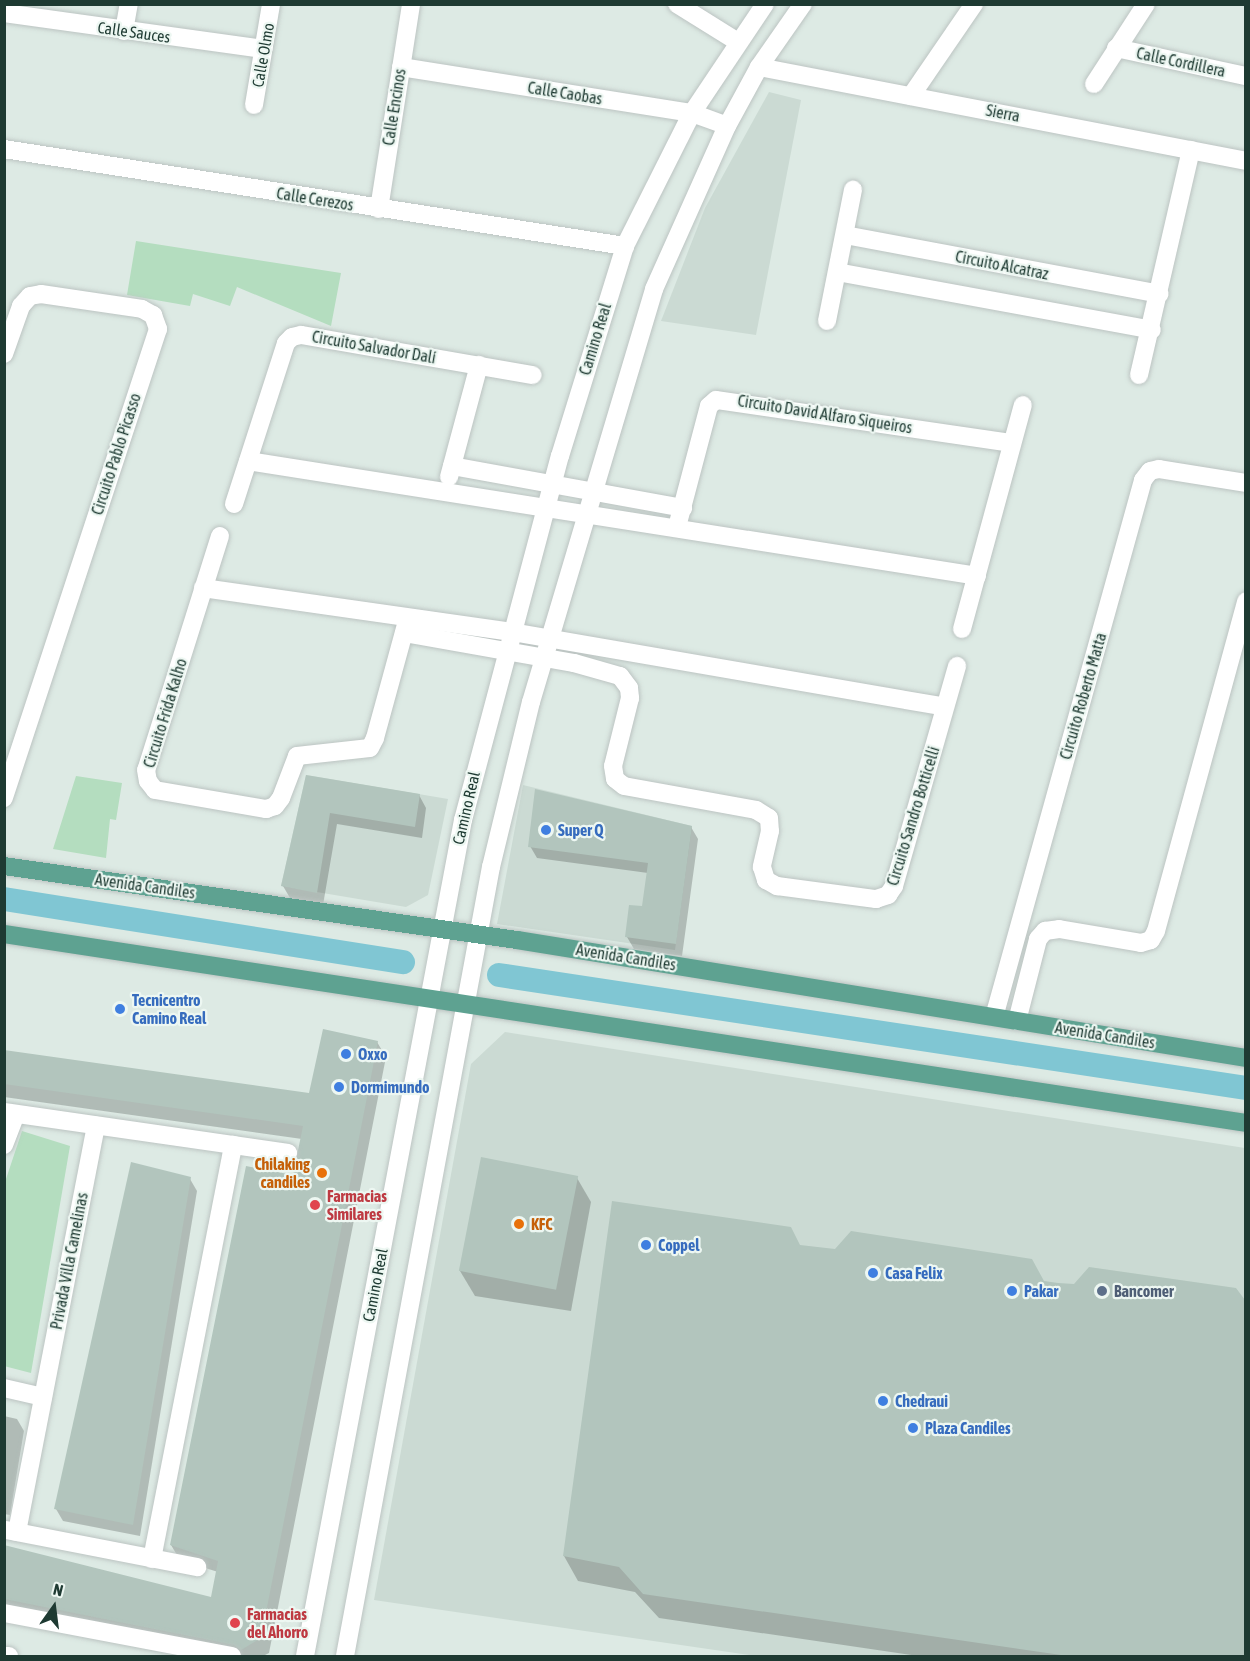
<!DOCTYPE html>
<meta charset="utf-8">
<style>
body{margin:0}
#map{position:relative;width:1250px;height:1661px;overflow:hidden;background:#ddeae4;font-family:"Asap Condensed",sans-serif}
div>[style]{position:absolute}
.built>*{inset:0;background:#cbdad3}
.green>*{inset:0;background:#b4ddbf}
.shadow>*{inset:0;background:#0003}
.canal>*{height:24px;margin:-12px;padding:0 12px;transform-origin:12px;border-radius:12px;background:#80c6d3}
.building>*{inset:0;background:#b2c5bd;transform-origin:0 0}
.roads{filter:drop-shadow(0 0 2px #bcc4c2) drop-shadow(0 0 2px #bcc4c2)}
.minor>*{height:18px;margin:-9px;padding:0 9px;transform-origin:9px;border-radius:9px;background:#fff}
.major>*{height:18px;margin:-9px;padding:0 9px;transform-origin:9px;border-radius:9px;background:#5ea291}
.dots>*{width:16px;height:16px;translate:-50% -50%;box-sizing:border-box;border:3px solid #edf7f2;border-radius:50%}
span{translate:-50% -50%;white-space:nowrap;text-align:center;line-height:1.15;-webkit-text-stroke:4.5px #edf7f2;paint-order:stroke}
.street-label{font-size:16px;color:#1e3a32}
.shop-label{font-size:16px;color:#366cbe;font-weight:700}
.left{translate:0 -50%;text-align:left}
.food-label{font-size:16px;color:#c56008;font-weight:700}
.right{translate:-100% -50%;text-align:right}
.health-label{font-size:16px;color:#be3a42;font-weight:700}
.service-label{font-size:16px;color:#4e5e75;font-weight:700}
.frame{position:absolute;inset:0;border:6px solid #1e3a32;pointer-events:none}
.north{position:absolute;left:24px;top:1577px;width:60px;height:60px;-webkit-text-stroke:4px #edf7f2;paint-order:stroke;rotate:14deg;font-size:16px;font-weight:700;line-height:24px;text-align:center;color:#1e3a32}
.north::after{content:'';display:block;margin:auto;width:21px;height:27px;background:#1e3a32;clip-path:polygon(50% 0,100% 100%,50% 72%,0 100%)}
</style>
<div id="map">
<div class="built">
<i style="clip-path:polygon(769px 92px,801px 100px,756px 335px,661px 321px,705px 208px)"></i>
<i style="clip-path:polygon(306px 775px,448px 799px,428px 895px,406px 907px,281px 886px)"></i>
<i style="clip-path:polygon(523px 785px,692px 826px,675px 950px,497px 924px)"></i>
<i style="clip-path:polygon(505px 1032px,1245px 1148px,1245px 1656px,756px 1656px,374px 1600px,471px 1064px)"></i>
</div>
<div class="green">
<i style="clip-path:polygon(136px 241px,341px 273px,331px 326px,237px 287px,230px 306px,193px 294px,190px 306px,127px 295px)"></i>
<i style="clip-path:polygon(76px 776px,122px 783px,116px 820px,110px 819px,106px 858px,53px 849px)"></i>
<i style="clip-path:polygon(22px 1131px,70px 1146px,31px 1373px,4px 1366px,5px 1182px)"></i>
</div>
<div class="shadow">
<i style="clip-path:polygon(307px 777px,419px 795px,426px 808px,422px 838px,337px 824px,323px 905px,290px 898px,283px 886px)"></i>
<i style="clip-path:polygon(691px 827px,698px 839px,682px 956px,634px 949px,627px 937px,643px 908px,648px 873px,537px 858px,530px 846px)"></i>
<i style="clip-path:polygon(377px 1042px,386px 1057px,269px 1653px,263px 1656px,229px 1656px,4px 1611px,4px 1546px,212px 1599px,218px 1572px,180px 1560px,171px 1545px,295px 1177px,302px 1139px,4px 1097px,4px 1051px,310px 1094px)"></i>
<i style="clip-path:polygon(577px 1178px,591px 1202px,571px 1311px,475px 1296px,460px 1271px)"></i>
<i style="clip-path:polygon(190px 1179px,197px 1191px,140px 1536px,63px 1521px,56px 1509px)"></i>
<i style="clip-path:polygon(800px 1246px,1058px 1284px,1236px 1289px,1246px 1303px,1246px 1656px,918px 1656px,659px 1618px,635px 1592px,578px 1581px,564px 1556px)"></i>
<i style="clip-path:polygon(4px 1416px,17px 1419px,24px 1431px,10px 1515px,4px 1514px)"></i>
</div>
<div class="canal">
<i style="left:4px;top:899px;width:404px;rotate:9deg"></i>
<i style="left:499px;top:975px;width:755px;rotate:8.6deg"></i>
</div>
<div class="building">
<i style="clip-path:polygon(306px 775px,420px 794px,415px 827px,330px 813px,317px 893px,281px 886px)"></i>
<i style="clip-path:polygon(535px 789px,692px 826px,676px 944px,625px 937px,629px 905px,642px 906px,648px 863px,528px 847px)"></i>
<i style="clip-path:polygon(323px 1029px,378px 1041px,261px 1638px,241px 1650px,234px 1645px,4px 1599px,4px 1545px,211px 1597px,218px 1561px,170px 1545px,246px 1166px,293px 1175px,303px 1126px,4px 1084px,4px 1050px,309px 1093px)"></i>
<i style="left:481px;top:1157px;width:99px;height:116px;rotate:11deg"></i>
<i style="clip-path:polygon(131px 1162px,191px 1177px,133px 1525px,54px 1509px)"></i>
<i style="clip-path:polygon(612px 1201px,791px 1227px,800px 1245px,835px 1249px,851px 1231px,1032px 1259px,1044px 1281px,1058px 1283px,1074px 1284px,1089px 1267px,1236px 1288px,1245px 1300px,1245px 1656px,1068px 1656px,643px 1594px,619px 1567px,563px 1556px)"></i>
</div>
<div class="roads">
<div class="minor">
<i style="left:677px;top:4px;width:72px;rotate:31.9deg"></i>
<i style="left:4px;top:13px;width:262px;rotate:7.9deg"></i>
<i style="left:124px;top:31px;width:27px;rotate:-80deg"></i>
<i style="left:1116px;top:48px;width:133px;rotate:12.2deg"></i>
<i style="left:401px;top:67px;width:295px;rotate:9deg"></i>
<i style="left:692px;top:113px;width:37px;rotate:20deg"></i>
<i style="left:759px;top:67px;width:496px;rotate:10.9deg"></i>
<i style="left:1094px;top:84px;width:95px;rotate:-57deg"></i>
<i style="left:911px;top:96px;width:112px;rotate:-55.6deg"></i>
<i style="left:254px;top:105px;width:102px;rotate:-80.4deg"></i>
<i style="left:4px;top:149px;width:629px;rotate:8.88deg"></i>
<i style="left:379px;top:209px;width:207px;rotate:-81.1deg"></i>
<i style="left:845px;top:235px;width:320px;rotate:10.6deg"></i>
<i style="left:837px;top:272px;width:320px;rotate:10.4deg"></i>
<i style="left:827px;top:321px;width:134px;rotate:-78.8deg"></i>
<i style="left:4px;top:354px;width:51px;rotate:-70.5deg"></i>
<i style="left:21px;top:306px;width:13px;rotate:-48deg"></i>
<i style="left:30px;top:296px;width:11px;rotate:-10deg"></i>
<i style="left:41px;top:294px;width:102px;rotate:8.4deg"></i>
<i style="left:142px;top:309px;width:13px;rotate:29deg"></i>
<i style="left:153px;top:315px;width:15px;rotate:70deg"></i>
<i style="left:158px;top:329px;width:494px;rotate:108.2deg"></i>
<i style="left:1139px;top:375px;width:231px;rotate:-77deg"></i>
<i style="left:248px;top:461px;width:738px;rotate:8.96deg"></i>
<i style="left:452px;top:466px;width:235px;rotate:10.3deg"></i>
<i style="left:449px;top:477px;width:116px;rotate:-75deg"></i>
<i style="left:234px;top:504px;width:169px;rotate:-72.1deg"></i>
<i style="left:286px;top:343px;width:8px;rotate:-45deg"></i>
<i style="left:292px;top:337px;width:9px;rotate:-13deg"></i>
<i style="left:301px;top:335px;width:235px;rotate:9.8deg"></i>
<i style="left:677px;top:527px;width:125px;rotate:-75.2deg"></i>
<i style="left:709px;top:406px;width:9px;rotate:-41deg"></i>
<i style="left:716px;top:400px;width:299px;rotate:8.3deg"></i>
<i style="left:220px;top:536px;width:245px;rotate:107.5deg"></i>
<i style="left:146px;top:770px;width:11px;rotate:80deg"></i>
<i style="left:148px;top:781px;width:11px;rotate:52deg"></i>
<i style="left:155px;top:790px;width:113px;rotate:9.7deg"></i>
<i style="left:266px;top:809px;width:9px;rotate:-18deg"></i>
<i style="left:275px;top:806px;width:10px;rotate:-53deg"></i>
<i style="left:281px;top:798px;width:45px;rotate:-69.1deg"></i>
<i style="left:297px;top:756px;width:73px;rotate:-6.3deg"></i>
<i style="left:370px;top:748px;width:11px;rotate:-63deg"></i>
<i style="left:375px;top:738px;width:121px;rotate:-74.7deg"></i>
<i style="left:203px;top:588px;width:312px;rotate:8.1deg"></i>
<i style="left:512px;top:632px;width:439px;rotate:9.8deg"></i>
<i style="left:962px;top:629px;width:232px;rotate:-74.8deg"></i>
<i style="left:404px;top:633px;width:173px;rotate:10deg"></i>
<i style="left:574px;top:663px;width:48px;rotate:15.8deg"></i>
<i style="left:620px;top:676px;width:15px;rotate:53deg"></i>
<i style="left:629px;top:688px;width:10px;rotate:84deg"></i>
<i style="left:630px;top:698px;width:70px;rotate:104deg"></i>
<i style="left:613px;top:766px;width:13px;rotate:81deg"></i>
<i style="left:615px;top:779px;width:11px;rotate:38deg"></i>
<i style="left:624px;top:786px;width:134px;rotate:10.3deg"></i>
<i style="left:756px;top:810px;width:15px;rotate:32deg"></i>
<i style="left:769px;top:818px;width:13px;rotate:86deg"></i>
<i style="left:770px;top:831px;width:37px;rotate:103deg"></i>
<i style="left:762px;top:867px;width:14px;rotate:73deg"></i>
<i style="left:766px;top:880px;width:13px;rotate:29deg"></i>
<i style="left:777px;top:886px;width:100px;rotate:7.5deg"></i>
<i style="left:876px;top:899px;width:13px;rotate:-18deg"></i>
<i style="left:888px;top:895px;width:11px;rotate:-56deg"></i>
<i style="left:894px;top:886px;width:229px;rotate:-74deg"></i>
<i style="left:994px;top:1017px;width:557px;rotate:-74.49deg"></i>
<i style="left:1143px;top:480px;width:11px;rotate:-52deg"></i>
<i style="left:1150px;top:471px;width:9px;rotate:-13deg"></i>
<i style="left:1159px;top:469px;width:88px;rotate:9.1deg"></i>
<i style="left:1017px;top:1021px;width:85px;rotate:-75.6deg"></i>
<i style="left:1038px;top:939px;width:11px;rotate:-49deg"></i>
<i style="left:1045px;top:931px;width:14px;rotate:-8deg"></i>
<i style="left:1059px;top:929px;width:83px;rotate:9.7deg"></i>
<i style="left:1141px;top:943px;width:10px;rotate:-17deg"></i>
<i style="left:1151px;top:940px;width:10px;rotate:-61deg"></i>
<i style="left:1156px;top:931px;width:342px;rotate:-74.7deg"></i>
<i style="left:4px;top:1112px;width:287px;rotate:8.2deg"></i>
<i style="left:4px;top:1145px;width:33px;rotate:-69deg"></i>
<i style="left:4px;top:1388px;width:40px;rotate:13deg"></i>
<i style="left:6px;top:1530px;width:195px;rotate:11deg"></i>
<i style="left:17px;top:1532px;width:414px;rotate:-79deg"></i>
<i style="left:152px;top:1559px;width:422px;rotate:-78.9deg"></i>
<i style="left:4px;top:1613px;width:232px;rotate:10.7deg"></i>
<i style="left:4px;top:1656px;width:5px"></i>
<i style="left:305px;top:1656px;width:851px;rotate:-79.3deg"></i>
<i style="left:463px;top:820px;width:377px;rotate:-75.1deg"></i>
<i style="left:560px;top:456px;width:220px;rotate:-72.8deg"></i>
<i style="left:625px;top:246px;width:149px;rotate:-63.3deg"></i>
<i style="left:692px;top:113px;width:131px;rotate:-56.2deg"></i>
<i style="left:345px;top:1656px;width:802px;rotate:-79.52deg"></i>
<i style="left:491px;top:867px;width:170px;rotate:-76.4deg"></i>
<i style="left:531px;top:702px;width:431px;rotate:-73.4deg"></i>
<i style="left:654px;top:289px;width:179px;rotate:-65.9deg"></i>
<i style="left:727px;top:126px;width:67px;rotate:-61.5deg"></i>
<i style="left:759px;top:67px;width:77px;rotate:-55.1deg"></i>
</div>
<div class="major">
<i style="left:4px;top:866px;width:518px;rotate:8.21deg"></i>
<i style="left:517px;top:940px;width:738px;rotate:9.19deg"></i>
<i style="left:4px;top:934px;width:1256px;rotate:8.65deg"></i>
</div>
</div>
<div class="dots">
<i style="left:546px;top:830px;background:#3f7fe0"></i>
<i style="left:120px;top:1009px;background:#3f7fe0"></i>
<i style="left:346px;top:1054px;background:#3f7fe0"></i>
<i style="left:339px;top:1087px;background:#3f7fe0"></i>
<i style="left:322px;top:1173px;background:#e8710a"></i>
<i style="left:315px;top:1205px;background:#e0444e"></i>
<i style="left:519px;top:1224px;background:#e8710a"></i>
<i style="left:646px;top:1245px;background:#3f7fe0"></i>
<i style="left:873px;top:1273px;background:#3f7fe0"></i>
<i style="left:1012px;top:1291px;background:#3f7fe0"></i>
<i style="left:1102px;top:1291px;background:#5c6f8a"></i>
<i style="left:883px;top:1401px;background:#3f7fe0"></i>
<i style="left:913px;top:1428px;background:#3f7fe0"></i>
<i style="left:235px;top:1623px;background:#e0444e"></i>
</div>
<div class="street-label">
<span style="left:134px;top:32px;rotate:8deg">Calle Sauces</span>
<span style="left:263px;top:55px;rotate:-80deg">Calle Olmo</span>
<span style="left:1181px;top:62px;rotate:12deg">Calle Cordillera</span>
<span style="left:565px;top:93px;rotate:9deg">Calle Caobas</span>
<span style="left:394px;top:107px;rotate:-81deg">Calle Encinos</span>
<span style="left:1003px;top:113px;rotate:11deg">Sierra</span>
<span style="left:315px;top:199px;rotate:9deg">Calle Cerezos</span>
<span style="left:1002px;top:265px;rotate:11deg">Circuito Alcatraz</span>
<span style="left:595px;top:339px;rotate:-73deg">Camino Real</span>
<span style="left:374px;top:347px;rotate:10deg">Circuito Salvador Dalí</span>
<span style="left:825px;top:414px;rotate:9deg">Circuito David Alfaro Siqueiros</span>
<span style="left:116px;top:454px;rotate:-72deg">Circuito Pablo Picasso</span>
<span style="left:1083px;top:696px;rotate:-74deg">Circuito Roberto Matta</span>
<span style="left:165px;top:713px;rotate:-73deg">Circuito Frida Kalho</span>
<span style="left:466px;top:808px;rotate:-77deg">Camino Real</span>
<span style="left:913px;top:816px;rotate:-73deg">Circuito Sandro Botticelli</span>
<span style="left:145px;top:886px;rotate:8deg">Avenida Candiles</span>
<span style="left:626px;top:957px;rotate:9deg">Avenida Candiles</span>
<span style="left:1105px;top:1035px;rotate:9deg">Avenida Candiles</span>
<span style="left:69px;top:1261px;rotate:-79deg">Privada Villa Camelinas</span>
<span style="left:375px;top:1285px;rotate:-79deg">Camino Real</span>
</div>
<div class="shop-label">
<span class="left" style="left:558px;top:830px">Super Q</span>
<span class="left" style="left:132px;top:1009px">Tecnicentro<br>Camino Real</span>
<span class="left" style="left:358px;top:1054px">Oxxo</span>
<span class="left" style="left:351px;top:1087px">Dormimundo</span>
<span class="left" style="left:658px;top:1245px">Coppel</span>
<span class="left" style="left:885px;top:1273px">Casa Felix</span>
<span class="left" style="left:1024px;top:1291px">Pakar</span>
<span class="left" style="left:895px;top:1401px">Chedraui</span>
<span class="left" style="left:925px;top:1428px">Plaza Candiles</span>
</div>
<div class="food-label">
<span class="right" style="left:310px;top:1173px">Chilaking<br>candiles</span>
<span class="left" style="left:531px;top:1224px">KFC</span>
</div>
<div class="health-label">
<span class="left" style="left:327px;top:1205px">Farmacias<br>Similares</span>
<span class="left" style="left:247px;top:1623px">Farmacias<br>del Ahorro</span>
</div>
<div class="service-label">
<span class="left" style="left:1114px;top:1291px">Bancomer</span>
</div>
<div class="frame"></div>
<div class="north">N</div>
</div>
